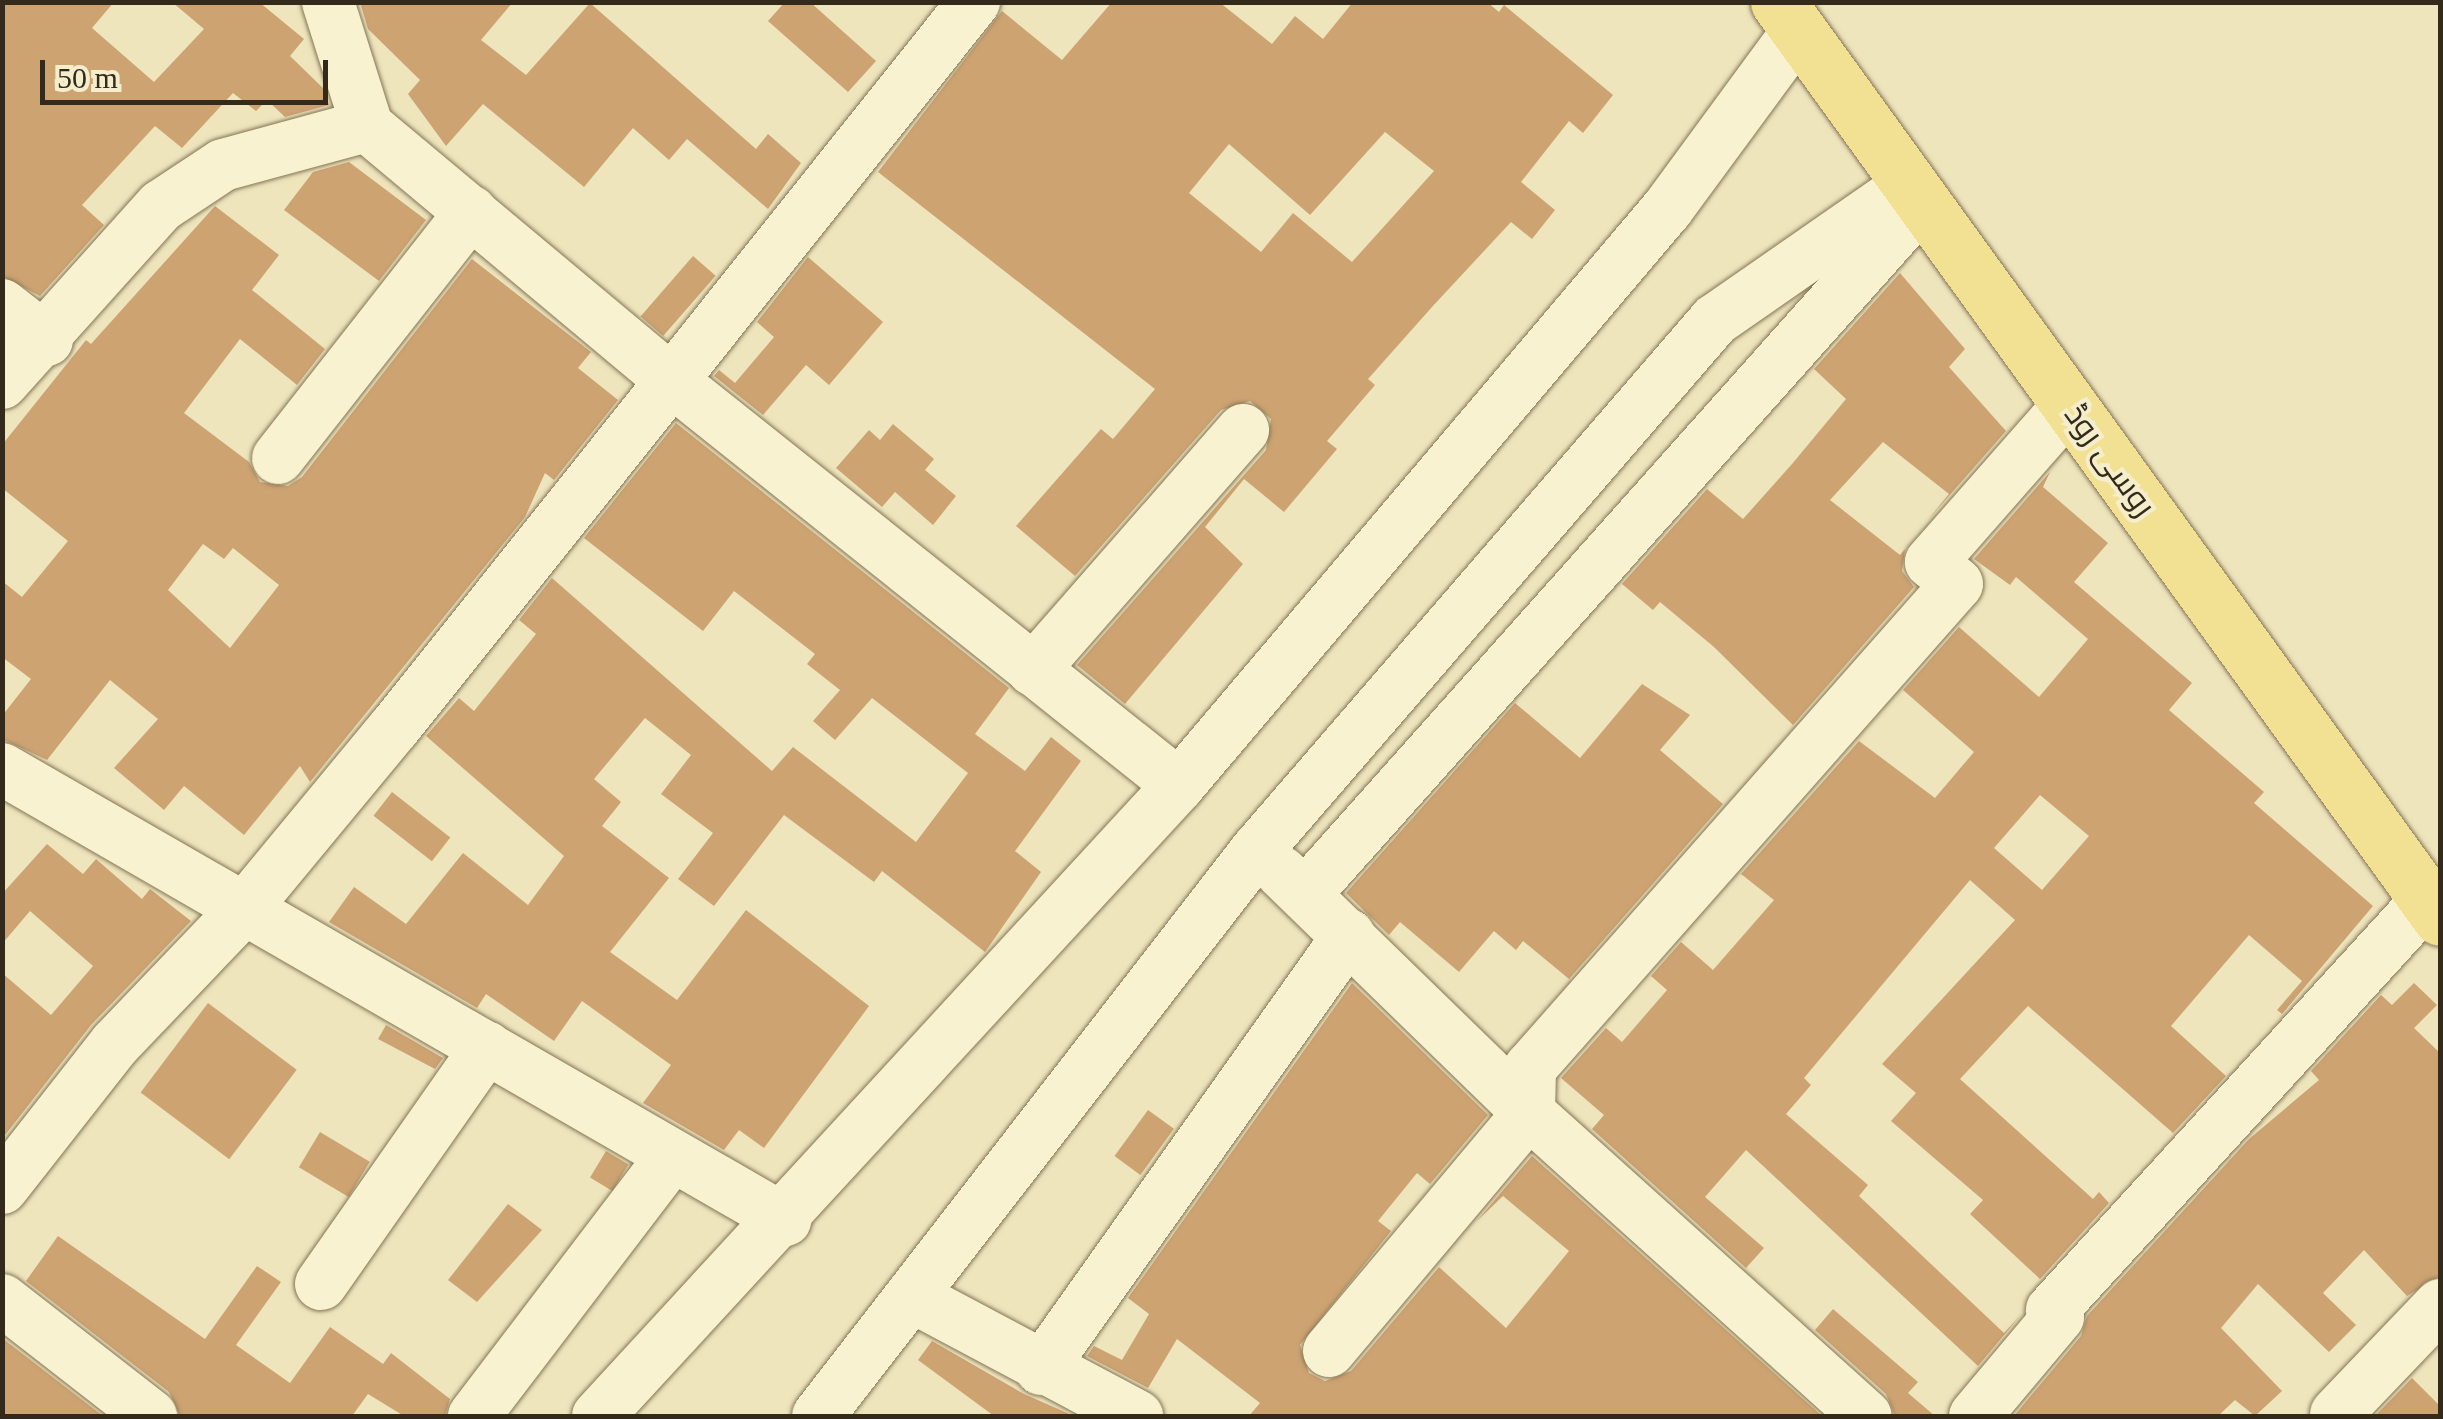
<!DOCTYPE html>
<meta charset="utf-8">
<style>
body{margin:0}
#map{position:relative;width:2443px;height:1419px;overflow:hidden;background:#eee5bd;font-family:"Times New Roman",Cairo,serif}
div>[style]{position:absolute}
.building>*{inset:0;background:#cda372;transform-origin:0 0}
.roads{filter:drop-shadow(0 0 2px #857556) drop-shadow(0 0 2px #857556)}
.minor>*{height:52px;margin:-26px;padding:0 26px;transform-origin:26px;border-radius:26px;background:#f9f2d0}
.major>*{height:55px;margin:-27.5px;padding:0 27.5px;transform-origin:27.5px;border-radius:27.5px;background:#f3e193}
span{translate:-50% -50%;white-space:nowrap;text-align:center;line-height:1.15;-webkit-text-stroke:8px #f5eecc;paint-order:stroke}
.street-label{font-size:32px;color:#342a1b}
.frame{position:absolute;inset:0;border:5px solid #342a1b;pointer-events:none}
.scale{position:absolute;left:40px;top:60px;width:288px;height:45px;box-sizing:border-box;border:5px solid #342a1b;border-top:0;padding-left:12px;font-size:30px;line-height:35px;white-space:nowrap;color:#342a1b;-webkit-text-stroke:8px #f5eecc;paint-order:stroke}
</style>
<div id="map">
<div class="building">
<i style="clip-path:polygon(2px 2px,114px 2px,92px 28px,154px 82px,204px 29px,172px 2px,259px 2px,304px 39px,290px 56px,324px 89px,329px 105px,285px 117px,267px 100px,256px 111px,233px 93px,182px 148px,155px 126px,82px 205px,104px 225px,40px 296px,2px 276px)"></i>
<i style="clip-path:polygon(360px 2px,513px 2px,481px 40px,526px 75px,590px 3px,756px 149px,768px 134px,801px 163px,768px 209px,687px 139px,669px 160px,633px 128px,584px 187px,483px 104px,446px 146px,408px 94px,420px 80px,368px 29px)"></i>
<i style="clip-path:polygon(785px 2px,810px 2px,876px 61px,848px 92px,768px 21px)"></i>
<i style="clip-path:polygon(evenodd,1112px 2px,1219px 2px,1272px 44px,1295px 16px,1323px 39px,1353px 2px,1487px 2px,1499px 12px,1504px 5px,1613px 95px,1583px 133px,1569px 121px,1521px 182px,1555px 210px,1532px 239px,1511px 222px,1432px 307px,1368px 379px,1375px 385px,1327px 441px,1337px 449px,1284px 512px,1244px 479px,1205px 527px,1243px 564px,1125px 704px,1077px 665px,1266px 450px,1271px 419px,1250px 401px,1221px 410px,1075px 576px,1016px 526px,1101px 429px,1113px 439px,1155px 389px,878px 172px,1002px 11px,1062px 60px,1112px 2px,1385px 132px,1434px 171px,1352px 262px,1293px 213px,1261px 252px,1189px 193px,1229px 144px,1310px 215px,1385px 132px)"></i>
<i style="clip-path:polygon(349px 162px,426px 220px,379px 281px,284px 210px,313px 172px)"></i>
<i style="clip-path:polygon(evenodd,215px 206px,279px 255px,252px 290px,325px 349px,297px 385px,240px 339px,184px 413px,249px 462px,260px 482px,288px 486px,302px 477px,472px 259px,591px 352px,578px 368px,618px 400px,554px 480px,545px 473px,525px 517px,310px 782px,300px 766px,244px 835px,184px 786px,164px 810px,114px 768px,158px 719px,110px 680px,47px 760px,2px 739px,2px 716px,31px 679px,2px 657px,2px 581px,22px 597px,68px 541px,2px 488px,2px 445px,86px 340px,91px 344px,215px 206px,203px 544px,224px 559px,233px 548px,279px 585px,230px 648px,168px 590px,203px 544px)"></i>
<i style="left:693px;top:256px;width:30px;height:80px;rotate:41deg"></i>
<i style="clip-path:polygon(808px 257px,883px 322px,829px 385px,806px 365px,763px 415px,714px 376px,719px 370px,735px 383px,774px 337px,757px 322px)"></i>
<i style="clip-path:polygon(1900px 273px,1965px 349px,1949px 367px,2006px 431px,1927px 521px,1949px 494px,1883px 442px,1830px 500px,1900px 555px,1905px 549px,1902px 571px,1914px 587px,1793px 725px,1714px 647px,1660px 602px,1653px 610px,1622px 584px,1707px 489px,1743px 519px,1792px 464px,1846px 399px,1814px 369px)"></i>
<i style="clip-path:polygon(676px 423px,1009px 688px,975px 734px,1025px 771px,1051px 737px,1081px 761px,1015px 851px,1041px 872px,985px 952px,882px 871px,874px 882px,784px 815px,714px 906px,678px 879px,713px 833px,661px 794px,691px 755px,645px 718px,594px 779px,621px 802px,602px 826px,669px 878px,610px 952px,677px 1000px,746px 910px,869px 1006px,764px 1148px,739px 1130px,724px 1150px,643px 1103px,671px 1065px,582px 1001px,554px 1041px,486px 994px,477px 1008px,329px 922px,354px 887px,406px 924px,463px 853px,528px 905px,564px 856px,426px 736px,459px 698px,474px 711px,536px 634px,519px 620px,552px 578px,772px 771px,793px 747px,916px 842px,968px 773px,872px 698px,835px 740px,813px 721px,840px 690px,807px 664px,815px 654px,734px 591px,703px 631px,584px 538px)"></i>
<i style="clip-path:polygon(893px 424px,934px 459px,925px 470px,956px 496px,933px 525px,895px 492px,882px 507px,836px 468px,869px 430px,880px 440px)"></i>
<i style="clip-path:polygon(evenodd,2050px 472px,2043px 487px,2108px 543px,2074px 582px,2192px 683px,2169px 710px,2264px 792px,2254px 803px,2373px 906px,2282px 1014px,2277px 1010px,2302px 981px,2249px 935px,2171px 1026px,2226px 1076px,2173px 1133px,2028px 1006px,1960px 1079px,2093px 1199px,2099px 1192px,2109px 1203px,2040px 1279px,1970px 1214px,1983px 1200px,1891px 1121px,1916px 1093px,1882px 1064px,2015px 920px,1970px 880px,1804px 1078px,1811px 1085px,1786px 1114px,1868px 1185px,1859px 1196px,2004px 1333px,2020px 1316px,1978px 1366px,1746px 1150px,1705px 1197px,1764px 1248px,1746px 1268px,1592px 1129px,1604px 1115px,1561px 1078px,1606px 1028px,1622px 1042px,1667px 990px,1651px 976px,1681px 942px,1713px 970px,1774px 900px,1741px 874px,1859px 741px,1935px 798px,1974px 752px,1903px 690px,1959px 627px,2039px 697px,2088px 639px,2016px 577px,2010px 585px,1974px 559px,2050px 472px,2040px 795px,2089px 836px,2042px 890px,1994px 848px,2040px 795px)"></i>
<i style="clip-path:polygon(1642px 684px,1690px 715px,1660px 750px,1723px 804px,1569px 979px,1523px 941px,1516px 950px,1494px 931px,1459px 972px,1400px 922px,1389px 935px,1346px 893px,1515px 703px,1580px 758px)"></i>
<i style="left:392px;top:792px;width:74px;height:30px;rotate:38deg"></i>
<i style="clip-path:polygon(47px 844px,83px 874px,96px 859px,142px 899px,150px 889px,191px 921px,91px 1025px,2px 1139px,2px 973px,51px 1015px,93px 966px,30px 911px,2px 944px,2px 894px)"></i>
<i style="clip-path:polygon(1352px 983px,1488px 1115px,1430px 1184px,1417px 1173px,1378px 1221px,1391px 1231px,1300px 1345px,1309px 1373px,1325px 1381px,1351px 1371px,1439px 1267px,1506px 1328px,1569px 1251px,1503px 1196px,1477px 1221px,1532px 1156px,1822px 1416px,1249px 1416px,1260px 1403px,1177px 1339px,1148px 1388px,1087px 1356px,1094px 1346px,1122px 1360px,1149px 1314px,1128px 1298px)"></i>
<i style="clip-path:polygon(2414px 983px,2437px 1005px,2414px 1028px,2440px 1053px,2440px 1276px,2407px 1296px,2364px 1250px,2323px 1293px,2356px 1325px,2329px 1352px,2258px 1284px,2221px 1328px,2282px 1391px,2255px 1416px,2235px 1400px,2218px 1416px,2014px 1416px,2081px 1336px,2087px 1316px,2249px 1139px,2319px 1080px,2311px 1071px,2381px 995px,2392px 1005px)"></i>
<i style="left:208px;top:1003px;width:111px;height:112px;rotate:37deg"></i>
<i style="clip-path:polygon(386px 1025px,443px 1058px,435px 1069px,378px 1039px)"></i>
<i style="left:1148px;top:1110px;width:32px;height:57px;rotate:36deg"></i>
<i style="left:320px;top:1132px;width:58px;height:41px;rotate:31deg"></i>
<i style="left:606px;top:1151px;width:26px;height:31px;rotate:31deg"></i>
<i style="clip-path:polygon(508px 1204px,542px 1230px,477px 1302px,448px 1280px)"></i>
<i style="clip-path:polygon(58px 1236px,205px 1339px,257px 1266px,281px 1282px,236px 1345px,290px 1383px,330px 1327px,383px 1364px,391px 1353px,450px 1399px,445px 1416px,404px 1416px,368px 1394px,352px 1416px,180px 1416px,169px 1392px,26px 1281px)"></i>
<i style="clip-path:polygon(1833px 1309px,1918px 1382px,1908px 1393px,1935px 1416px,1895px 1416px,1886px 1394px,1815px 1330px)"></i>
<i style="clip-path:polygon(2px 1338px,103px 1416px,2px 1416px)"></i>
<i style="clip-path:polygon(932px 1341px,1024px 1394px,1074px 1416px,994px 1416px,918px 1360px)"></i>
<i style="clip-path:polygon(2412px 1378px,2440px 1406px,2440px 1416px,2375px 1416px)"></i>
</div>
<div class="roads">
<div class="minor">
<i style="left:328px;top:2px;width:130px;rotate:72.5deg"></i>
<i style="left:367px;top:126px;width:398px;rotate:39.9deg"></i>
<i style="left:672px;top:381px;width:648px;rotate:38.55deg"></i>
<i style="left:2px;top:305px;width:57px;rotate:37.9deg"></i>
<i style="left:2px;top:383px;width:238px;rotate:-48.1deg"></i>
<i style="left:161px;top:206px;width:74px;rotate:-33.5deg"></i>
<i style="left:223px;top:165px;width:149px;rotate:-15.2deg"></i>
<i style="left:278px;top:458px;width:313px;rotate:-51.9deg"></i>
<i style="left:1033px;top:670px;width:319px;rotate:-48.8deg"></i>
<i style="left:2px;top:769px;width:904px;rotate:29.94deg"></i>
<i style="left:1281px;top:872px;width:346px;rotate:44.2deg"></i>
<i style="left:1529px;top:1113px;width:453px;rotate:42deg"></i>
<i style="left:1306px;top:893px;width:924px;rotate:-48.25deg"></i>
<i style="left:2px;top:1188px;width:183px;rotate:-51.9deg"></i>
<i style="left:115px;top:1044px;width:188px;rotate:-46.3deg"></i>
<i style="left:245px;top:908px;width:235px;rotate:-50.4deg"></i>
<i style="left:395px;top:727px;width:928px;rotate:-51.39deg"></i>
<i style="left:321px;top:1284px;width:289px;rotate:-55deg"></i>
<i style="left:913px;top:1297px;width:254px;rotate:28deg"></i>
<i style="left:2px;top:1300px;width:189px;rotate:37.9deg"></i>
<i style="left:1329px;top:1351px;width:311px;rotate:-50deg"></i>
<i style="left:1529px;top:1113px;width:45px;rotate:-88.7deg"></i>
<i style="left:1530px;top:1068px;width:645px;rotate:-48.58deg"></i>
<i style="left:1957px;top:584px;width:34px;rotate:-140deg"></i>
<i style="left:1931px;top:562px;width:210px;rotate:-48.7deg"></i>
<i style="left:1041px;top:1369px;width:532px;rotate:-54.64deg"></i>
<i style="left:2336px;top:1414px;width:151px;rotate:-46.3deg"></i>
<i style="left:474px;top:1416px;width:325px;rotate:-52.7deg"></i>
<i style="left:598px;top:1416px;width:858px;rotate:-47.36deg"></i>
<i style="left:1179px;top:785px;width:756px;rotate:-49.72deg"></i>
<i style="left:1668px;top:208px;width:220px;rotate:-53.7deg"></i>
<i style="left:818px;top:1416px;width:715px;rotate:-52.22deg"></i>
<i style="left:1256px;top:851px;width:702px;rotate:-49.16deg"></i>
<i style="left:1715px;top:320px;width:235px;rotate:-34.8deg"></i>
<i style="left:1975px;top:1416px;width:129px;rotate:-50deg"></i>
<i style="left:2058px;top:1317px;width:9px;rotate:-131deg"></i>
<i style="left:2052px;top:1310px;width:556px;rotate:-47.55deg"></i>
</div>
<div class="major">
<i style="left:1778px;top:2px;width:1130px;rotate:54.14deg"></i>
</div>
</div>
<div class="street-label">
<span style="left:2110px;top:460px;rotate:54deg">روسی روڈ</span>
</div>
<div class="frame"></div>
<div class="scale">50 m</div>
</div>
